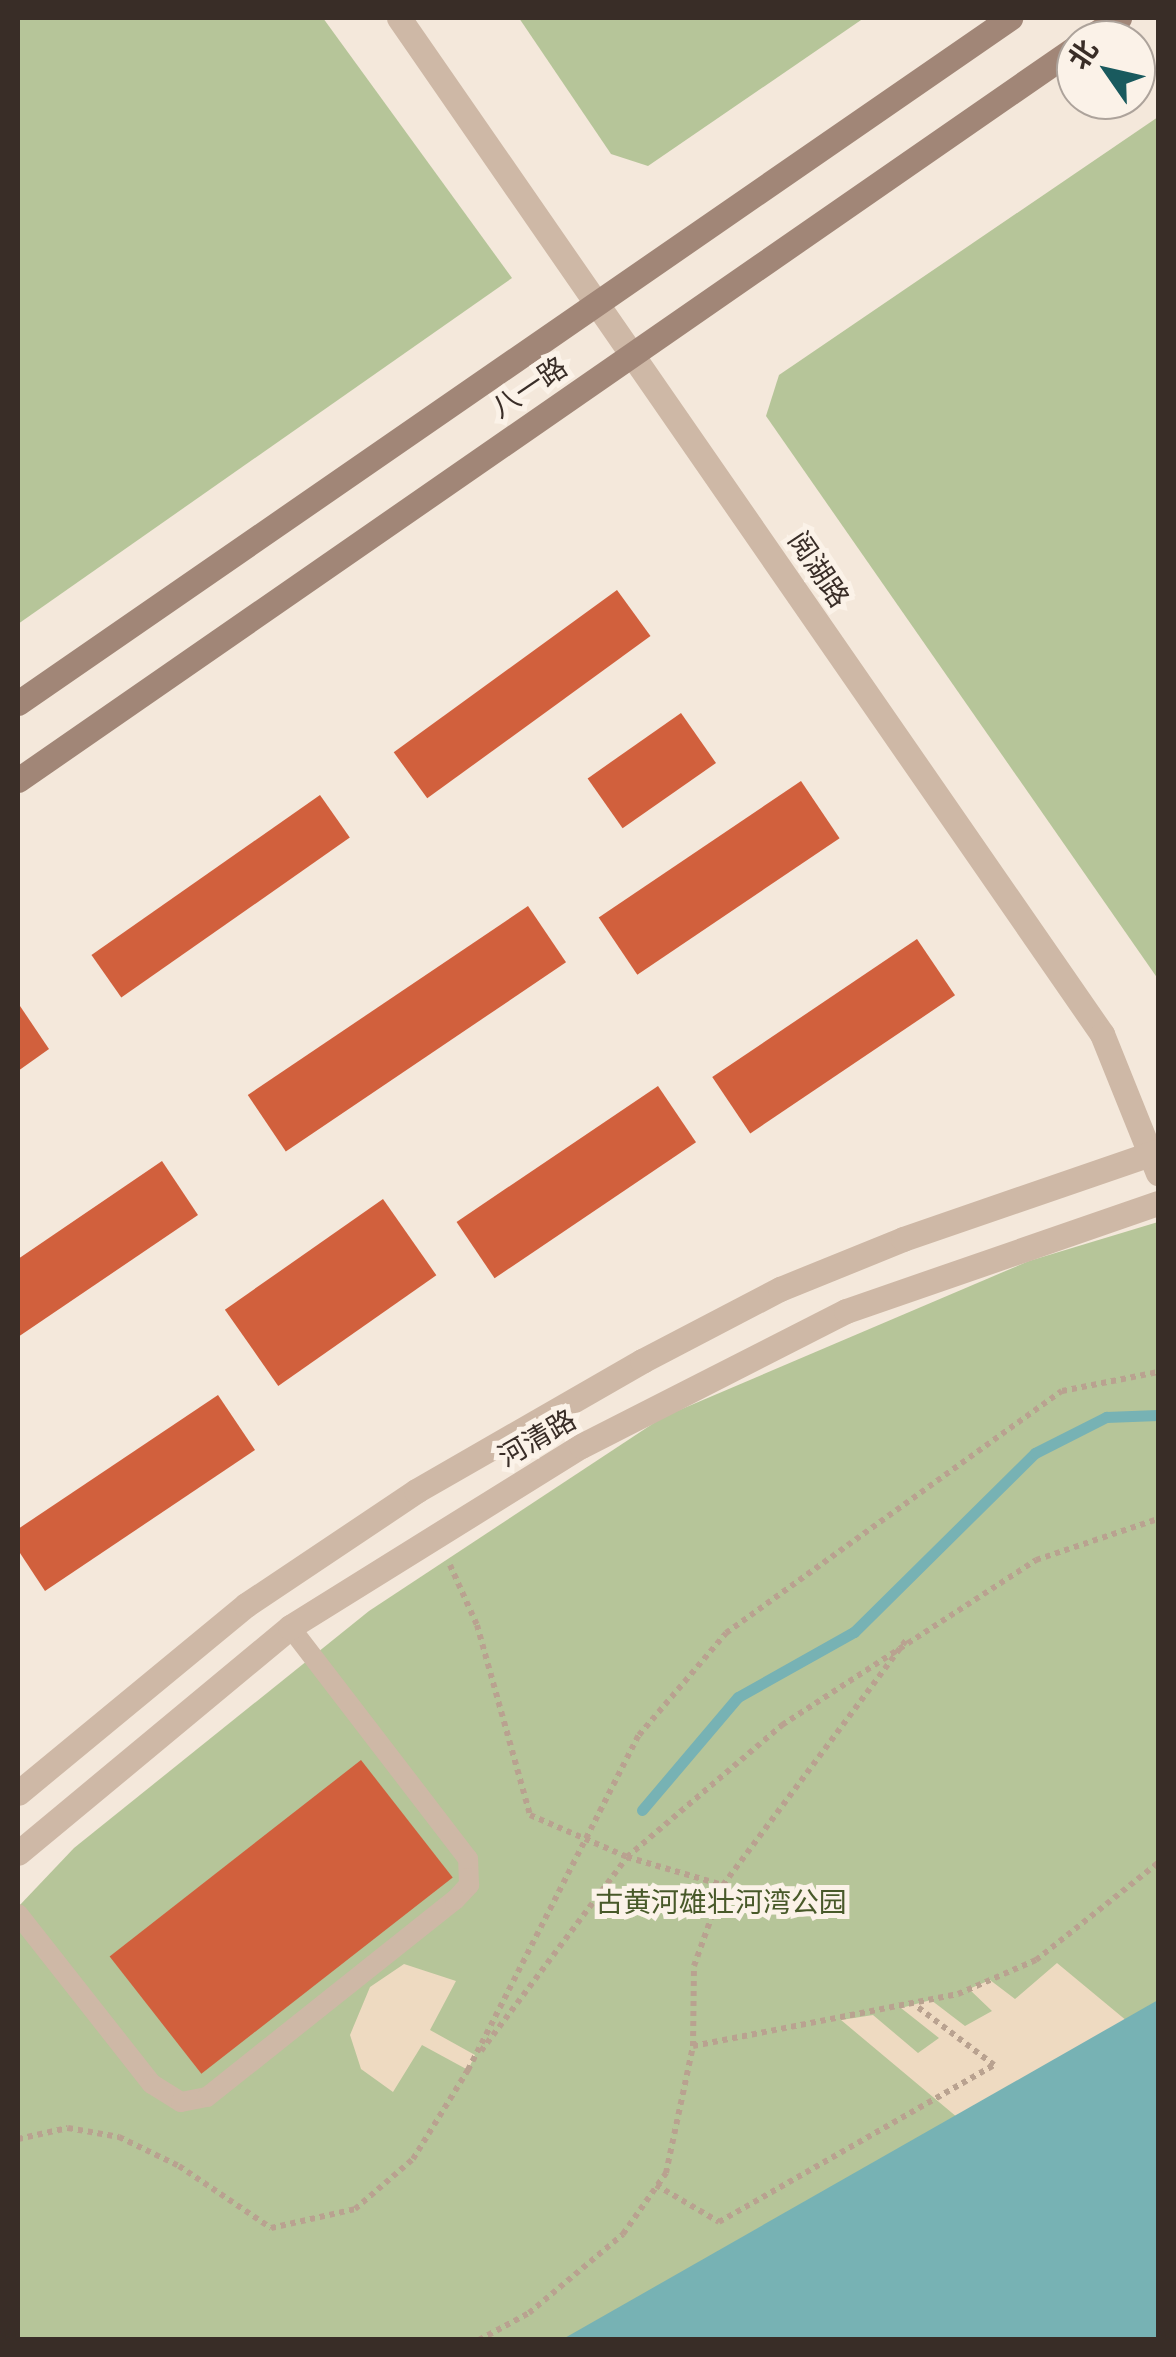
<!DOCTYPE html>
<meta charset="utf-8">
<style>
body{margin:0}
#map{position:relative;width:1176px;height:2357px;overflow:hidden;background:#f4e8db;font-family:"IBM Plex Sans","Noto Sans SC",sans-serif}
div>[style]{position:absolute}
.green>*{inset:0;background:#b6c599}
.plaza>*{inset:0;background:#eedac1}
.water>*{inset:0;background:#77b2b4}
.stream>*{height:11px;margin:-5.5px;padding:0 5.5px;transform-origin:5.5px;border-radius:5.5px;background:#77b2b4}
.building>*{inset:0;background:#d1603d;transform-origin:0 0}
.path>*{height:6px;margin-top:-3px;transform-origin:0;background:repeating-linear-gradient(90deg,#b9a290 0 5px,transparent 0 10px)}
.service>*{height:20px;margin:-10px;padding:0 10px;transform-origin:10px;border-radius:10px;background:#ceb8a6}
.tertiary>*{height:25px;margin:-12.5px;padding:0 12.5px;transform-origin:12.5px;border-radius:12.5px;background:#ceb8a6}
.secondary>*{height:25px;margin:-12.5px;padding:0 12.5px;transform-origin:12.5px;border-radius:12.5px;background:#a18677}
span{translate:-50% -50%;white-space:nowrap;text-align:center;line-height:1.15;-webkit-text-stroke:10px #fbf2e8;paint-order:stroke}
.street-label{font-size:28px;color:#392d27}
.park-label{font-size:28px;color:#485929}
.frame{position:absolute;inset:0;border:20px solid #392d27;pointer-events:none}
.north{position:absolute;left:1056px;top:20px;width:100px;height:100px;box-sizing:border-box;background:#fbf2e8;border:2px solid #ada39b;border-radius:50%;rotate:304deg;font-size:28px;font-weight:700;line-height:40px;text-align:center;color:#392d27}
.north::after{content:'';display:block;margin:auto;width:35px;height:45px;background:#195a5e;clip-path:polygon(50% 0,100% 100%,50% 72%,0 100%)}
</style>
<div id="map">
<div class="green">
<i style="clip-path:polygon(18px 18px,323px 18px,512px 278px,18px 624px)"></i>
<i style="clip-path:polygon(519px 18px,864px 18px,648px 166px,611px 154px)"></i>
<i style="clip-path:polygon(1158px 117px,1158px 979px,766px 416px,779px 375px)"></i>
<i style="clip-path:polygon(1158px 1222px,1158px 2339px,18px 2339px,18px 1907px,74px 1848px,369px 1611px,663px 1417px,1029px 1261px)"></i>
</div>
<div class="plaza">
<i style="clip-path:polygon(1057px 1963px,1139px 2031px,970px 2128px,841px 2020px,873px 2015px,918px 2053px,939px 2038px,901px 2008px,931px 2000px,965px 2026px,992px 2011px,969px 1989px,990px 1980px,1015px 1999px)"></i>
<i style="clip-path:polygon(404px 1964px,456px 1981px,430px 2030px,475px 2055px,468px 2070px,422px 2045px,393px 2092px,361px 2069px,350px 2035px,370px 1987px)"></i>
</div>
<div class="water">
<i style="clip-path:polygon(1158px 2000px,1158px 2339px,563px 2339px)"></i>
</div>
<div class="stream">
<i style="left:642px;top:1810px;width:148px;rotate:-49.7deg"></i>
<i style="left:738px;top:1697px;width:133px;rotate:-29.3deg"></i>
<i style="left:854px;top:1632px;width:255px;rotate:-44.7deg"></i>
<i style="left:1035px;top:1453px;width:80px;rotate:-26.9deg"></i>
<i style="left:1106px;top:1417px;width:52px;rotate:-2.2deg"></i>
</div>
<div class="building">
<i style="left:617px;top:590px;width:57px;height:276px;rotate:54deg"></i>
<i style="left:681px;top:713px;width:61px;height:114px;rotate:55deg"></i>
<i style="left:801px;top:781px;width:69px;height:244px;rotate:56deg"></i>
<i style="left:320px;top:795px;width:52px;height:279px;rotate:55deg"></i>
<i style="left:528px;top:906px;width:68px;height:338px;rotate:56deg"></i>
<i style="left:917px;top:939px;width:68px;height:247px;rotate:56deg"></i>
<i style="clip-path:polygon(18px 1003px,49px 1049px,18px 1071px)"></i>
<i style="left:658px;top:1086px;width:68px;height:243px;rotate:56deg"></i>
<i style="clip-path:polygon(162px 1161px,198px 1215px,18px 1337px,18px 1259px)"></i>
<i style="left:383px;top:1199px;width:93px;height:193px;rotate:55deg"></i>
<i style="clip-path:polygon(218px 1395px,255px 1450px,45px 1591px,18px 1550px,18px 1529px)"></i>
<i style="left:361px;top:1760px;width:149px;height:319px;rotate:52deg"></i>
</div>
<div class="path">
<i style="left:450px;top:1565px;width:66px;rotate:65.8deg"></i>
<i style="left:477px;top:1625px;width:197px;rotate:74.4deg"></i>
<i style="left:530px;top:1815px;width:106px;rotate:23.4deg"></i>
<i style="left:627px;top:1857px;width:100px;rotate:16.3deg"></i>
<i style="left:693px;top:2046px;width:270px;rotate:-11.1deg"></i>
<i style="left:958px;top:1994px;width:85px;rotate:-23.6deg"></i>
<i style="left:1036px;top:1960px;width:156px;rotate:-38.5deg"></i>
<i style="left:481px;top:2051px;width:243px;rotate:-53deg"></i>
<i style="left:627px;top:1857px;width:204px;rotate:-40.4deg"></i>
<i style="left:782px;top:1725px;width:303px;rotate:-33deg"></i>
<i style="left:1036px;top:1560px;width:129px;rotate:-18.6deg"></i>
<i style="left:18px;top:2139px;width:51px;rotate:-12.4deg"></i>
<i style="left:68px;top:2128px;width:52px;rotate:10deg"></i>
<i style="left:119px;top:2137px;width:67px;rotate:25.8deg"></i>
<i style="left:179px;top:2166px;width:111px;rotate:34deg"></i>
<i style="left:271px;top:2228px;width:86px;rotate:-12.7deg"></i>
<i style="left:355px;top:2209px;width:77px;rotate:-40.8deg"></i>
<i style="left:413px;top:2159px;width:105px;rotate:-58.3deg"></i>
<i style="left:468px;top:2070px;width:376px;rotate:-63deg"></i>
<i style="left:639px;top:1735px;width:134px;rotate:-49.5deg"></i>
<i style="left:726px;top:1633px;width:414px;rotate:-35.8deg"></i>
<i style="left:1062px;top:1391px;width:98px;rotate:-11.2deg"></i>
<i style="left:656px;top:2185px;width:73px;rotate:30.4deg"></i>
<i style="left:719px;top:2222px;width:317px;rotate:-29.7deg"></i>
<i style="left:994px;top:2065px;width:99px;rotate:-142.8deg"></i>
<i style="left:479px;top:2340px;width:57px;rotate:-28.4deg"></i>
<i style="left:529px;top:2313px;width:123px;rotate:-40deg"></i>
<i style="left:623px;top:2234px;width:75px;rotate:-54.8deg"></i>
<i style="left:666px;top:2173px;width:130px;rotate:-78deg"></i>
<i style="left:693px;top:2046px;width:80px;rotate:-89.3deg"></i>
<i style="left:694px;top:1966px;width:86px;rotate:-70.3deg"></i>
<i style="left:723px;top:1885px;width:309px;rotate:-53.2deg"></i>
</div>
<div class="service">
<i style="left:18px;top:1914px;width:216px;rotate:51.8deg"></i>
<i style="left:152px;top:2084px;width:34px;rotate:32deg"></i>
<i style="left:181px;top:2102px;width:26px;rotate:-11deg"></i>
<i style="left:207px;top:2097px;width:317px;rotate:-38.5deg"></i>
<i style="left:455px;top:1900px;width:21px;rotate:-47deg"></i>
<i style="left:469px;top:1885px;width:26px;rotate:-92deg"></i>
<i style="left:468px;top:1859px;width:292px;rotate:-127.5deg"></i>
</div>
<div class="tertiary">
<i style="left:399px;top:18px;width:1236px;rotate:55.32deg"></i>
<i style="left:1102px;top:1034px;width:150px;rotate:68.1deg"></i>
<i style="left:18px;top:1793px;width:296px;rotate:-39.5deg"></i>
<i style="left:246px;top:1605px;width:205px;rotate:-33.8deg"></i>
<i style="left:416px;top:1491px;width:261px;rotate:-29.9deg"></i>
<i style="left:642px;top:1361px;width:156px;rotate:-27.6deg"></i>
<i style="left:780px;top:1289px;width:133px;rotate:-22.1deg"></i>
<i style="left:903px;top:1239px;width:270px;rotate:-19deg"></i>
<i style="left:18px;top:1853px;width:354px;rotate:-39.7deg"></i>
<i style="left:290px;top:1627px;width:343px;rotate:-31.9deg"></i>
<i style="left:581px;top:1446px;width:297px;rotate:-27deg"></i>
<i style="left:846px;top:1311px;width:330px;rotate:-19.1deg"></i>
</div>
<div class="secondary">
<i style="left:1086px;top:40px;width:40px;rotate:-34deg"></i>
<i style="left:18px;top:703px;width:1206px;rotate:-34.63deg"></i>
<i style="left:18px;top:780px;width:1287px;rotate:-34.71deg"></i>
</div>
<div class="street-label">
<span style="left:529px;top:387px;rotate:-34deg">八一路</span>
<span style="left:819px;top:569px;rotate:56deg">阅湖路</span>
<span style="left:537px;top:1438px;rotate:-30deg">河清路</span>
</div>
<div class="park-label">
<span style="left:721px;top:1902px">古黄河雄壮河湾公园</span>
</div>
<div class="frame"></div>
<div class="north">北</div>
</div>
